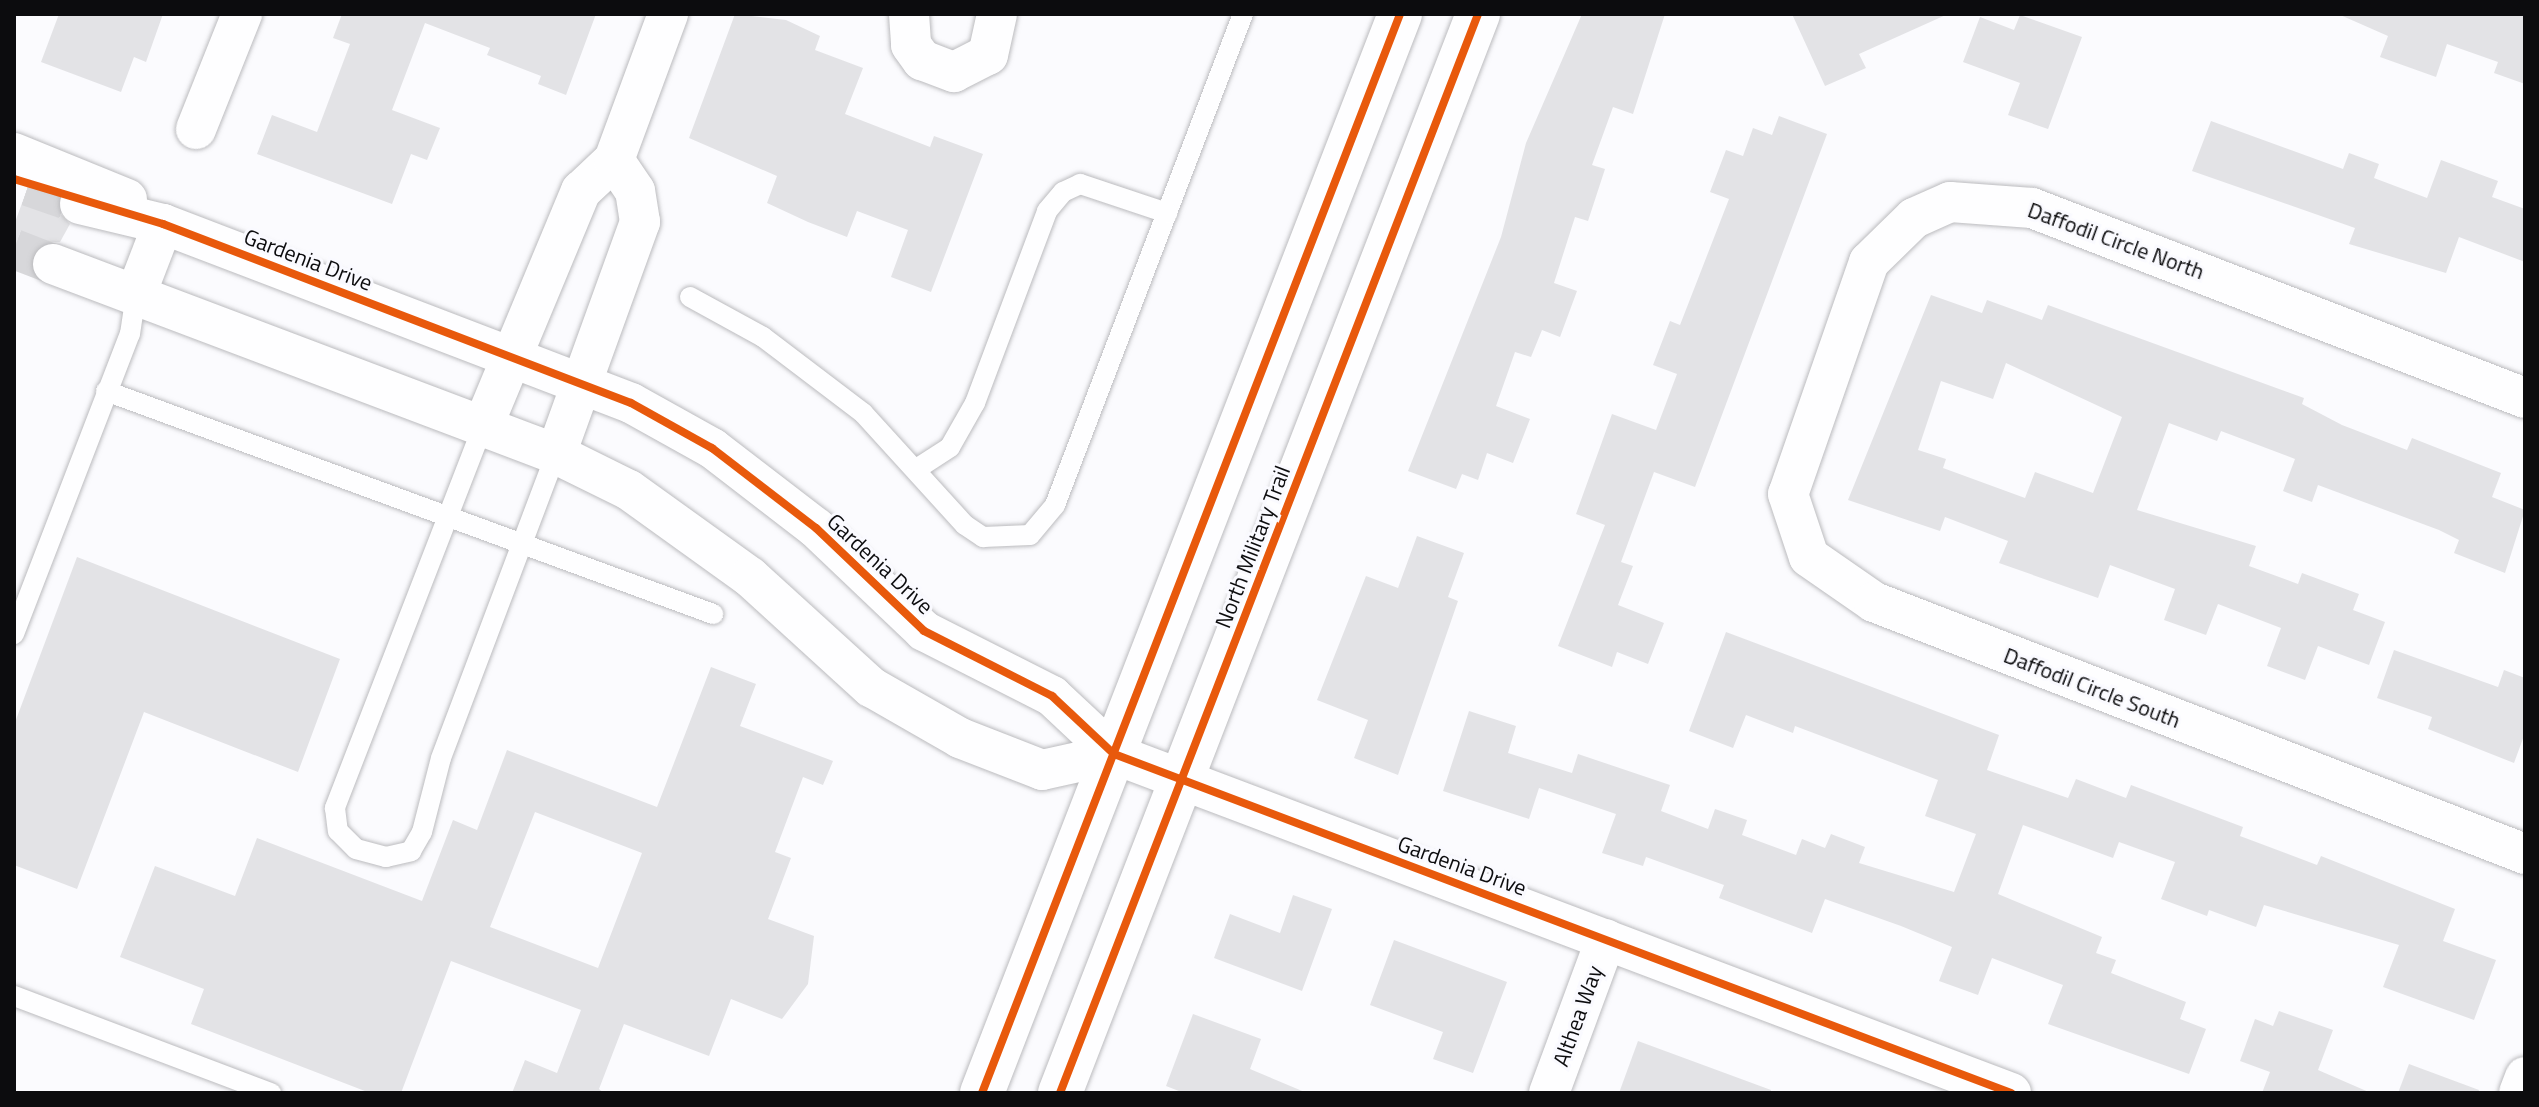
<!DOCTYPE html>
<style>
body{margin:0}
#map{position:relative;width:2539px;height:1107px;overflow:hidden;background:#fbfbfe;font-family:"Titillium Web",sans-serif}
div>[style]{position:absolute}
.building>*{inset:0;background:#e3e3e6}
.street-tunnel>*{height:40px;margin-top:-20px;transform-origin:0;background:repeating-linear-gradient(90deg,#d7d7da 0 40px,transparent 0 60px)}
.roads{filter:drop-shadow(0 0 2px #bbbbbe) drop-shadow(0 0 2px #bbbbbe)}
.lane>*{height:20px;margin:-10px;padding:0 10px;transform-origin:10px;border-radius:10px;background:#fefeff}
.street>*{height:40px;margin:-20px;padding:0 20px;transform-origin:20px;border-radius:20px;background:#fefeff}
.secondary>*{height:44px;margin:-22px;padding:0 22px;transform-origin:22px;border-radius:22px;background:#fefeff}
.cycleway>*{height:8px;margin:-4px;padding:0 4px;transform-origin:4px;border-radius:4px;background:#e8590c}
span{translate:-50% -50%;white-space:nowrap;text-align:center;line-height:1.15;-webkit-text-stroke:6px #fafaff;paint-order:stroke}
.street-label{font-size:22px;color:#0c0c0e}
.frame{position:absolute;inset:0;border:16px solid #0c0c0e;pointer-events:none}
</style>
<div id="map">
<div class="building">
<i style="clip-path:polygon(59px 14px,163px 14px,146px 62px,134px 57px,121px 92px,41px 62px)"></i>
<i style="clip-path:polygon(342px 14px,596px 14px,566px 95px,538px 84px,541px 76px,487px 55px,490px 48px,425px 23px,392px 110px,440px 128px,427px 160px,411px 154px,392px 204px,257px 154px,272px 115px,317px 132px,350px 44px,333px 38px)"></i>
<i style="clip-path:polygon(735px 14px,786px 20px,820px 36px,815px 50px,863px 68px,845px 114px,930px 147px,934px 136px,983px 154px,931px 292px,891px 277px,908px 230px,857px 211px,847px 237px,808px 222px,767px 203px,777px 176px,689px 138px)"></i>
<i style="clip-path:polygon(1582px 14px,1665px 14px,1633px 114px,1613px 107px,1592px 165px,1605px 169px,1588px 221px,1575px 217px,1554px 283px,1577px 291px,1560px 337px,1542px 330px,1531px 357px,1515px 352px,1496px 406px,1530px 419px,1513px 463px,1487px 453px,1478px 480px,1462px 474px,1456px 489px,1408px 471px,1501px 237px,1526px 143px)"></i>
<i style="clip-path:polygon(1792px 14px,1948px 14px,1859px 54px,1866px 68px,1825px 86px)"></i>
<i style="clip-path:polygon(2338px 14px,2525px 14px,2525px 84px,2494px 73px,2498px 62px,2447px 44px,2436px 77px,2380px 57px,2388px 36px)"></i>
<i style="clip-path:polygon(2020px 15px,2082px 37px,2048px 129px,2008px 115px,2020px 83px,1963px 62px,1980px 17px,2014px 30px)"></i>
<i style="clip-path:polygon(1779px 116px,1827px 134px,1695px 487px,1654px 472px,1621px 562px,1633px 566px,1618px 605px,1664px 623px,1648px 664px,1617px 652px,1612px 667px,1558px 646px,1605px 525px,1576px 514px,1612px 414px,1656px 430px,1677px 374px,1653px 365px,1670px 321px,1680px 325px,1729px 199px,1710px 192px,1726px 150px,1743px 156px,1753px 128px,1772px 135px)"></i>
<i style="clip-path:polygon(2211px 121px,2343px 169px,2349px 153px,2379px 164px,2374px 178px,2427px 198px,2441px 160px,2498px 181px,2492px 197px,2525px 209px,2525px 262px,2459px 237px,2446px 273px,2349px 244px,2355px 228px,2192px 171px)"></i>
<i style="clip-path:polygon(29px 184px,59px 196px,58px 211px,70px 224px,60px 242px,49px 242px,32px 255px,34px 276px,14px 269px,14px 225px)"></i>
<i style="clip-path:polygon(evenodd,1931px 295px,1982px 313px,1987px 300px,2042px 320px,2048px 305px,2304px 398px,2302px 404px,2342px 425px,2407px 450px,2412px 438px,2501px 473px,2492px 497px,2525px 510px,2505px 573px,2454px 553px,2459px 540px,2439px 530px,2318px 485px,2312px 502px,2283px 491px,2295px 459px,2221px 431px,2217px 441px,2169px 423px,2137px 510px,2256px 546px,2249px 566px,2298px 584px,2302px 573px,2359px 594px,2353px 610px,2385px 622px,2369px 665px,2318px 646px,2305px 680px,2267px 666px,2281px 628px,2218px 604px,2206px 635px,2164px 620px,2175px 589px,2110px 565px,2098px 598px,1999px 563px,2008px 541px,1945px 517px,1940px 531px,1848px 500px,1931px 295px,2006px 363px,2122px 417px,2093px 493px,2035px 472px,2025px 498px,1943px 468px,1946px 459px,1918px 450px,1941px 381px,1993px 399px,2006px 363px)"></i>
<i style="clip-path:polygon(1417px 536px,1464px 553px,1448px 597px,1458px 601px,1398px 775px,1354px 758px,1368px 720px,1317px 700px,1366px 576px,1398px 588px)"></i>
<i style="clip-path:polygon(77px 557px,340px 659px,298px 772px,144px 712px,77px 889px,14px 865px,14px 725px)"></i>
<i style="clip-path:polygon(1726px 632px,1999px 735px,1987px 770px,2068px 798px,2076px 779px,2126px 798px,2131px 785px,2243px 827px,2240px 836px,2317px 865px,2321px 856px,2455px 909px,2443px 941px,2496px 960px,2474px 1020px,2383px 987px,2399px 945px,2264px 905px,2256px 927px,2209px 910px,2207px 916px,2161px 899px,2175px 862px,2119px 842px,2113px 858px,2023px 825px,1998px 894px,2102px 937px,2096px 953px,2116px 960px,2111px 973px,2186px 1002px,2180px 1019px,2206px 1029px,2189px 1074px,2048px 1024px,2063px 985px,1992px 958px,1978px 995px,1939px 981px,1952px 947px,1901px 926px,1825px 899px,1812px 933px,1719px 898px,1724px 885px,1646px 857px,1643px 866px,1602px 853px,1616px 814px,1539px 788px,1529px 819px,1443px 791px,1469px 711px,1516px 726px,1508px 753px,1572px 773px,1578px 754px,1670px 785px,1661px 811px,1708px 829px,1715px 809px,1747px 820px,1742px 835px,1796px 855px,1802px 839px,1825px 848px,1831px 834px,1865px 847px,1859px 863px,1954px 892px,1976px 834px,1925px 816px,1938px 780px,1795px 726px,1793px 733px,1746px 715px,1733px 748px,1689px 731px)"></i>
<i style="clip-path:polygon(2394px 650px,2498px 687px,2504px 670px,2525px 678px,2525px 733px,2514px 763px,2428px 729px,2432px 717px,2377px 698px)"></i>
<i style="clip-path:polygon(evenodd,711px 667px,756px 684px,740px 726px,833px 761px,823px 785px,803px 777px,775px 852px,791px 858px,768px 919px,814px 936px,808px 984px,782px 1019px,731px 999px,709px 1056px,624px 1024px,599px 1089px,604px 1093px,512px 1093px,525px 1060px,557px 1073px,581px 1010px,451px 961px,401px 1093px,370px 1093px,191px 1024px,204px 989px,120px 957px,155px 866px,235px 896px,257px 838px,422px 901px,453px 820px,477px 830px,507px 750px,657px 807px,711px 667px,535px 812px,642px 853px,598px 968px,490px 927px,535px 812px)"></i>
<i style="clip-path:polygon(1293px 895px,1332px 909px,1302px 991px,1214px 958px,1230px 914px,1280px 933px)"></i>
<i style="clip-path:polygon(1394px 940px,1507px 982px,1473px 1073px,1433px 1059px,1443px 1032px,1370px 1005px)"></i>
<i style="clip-path:polygon(2279px 1011px,2333px 1030px,2318px 1070px,2371px 1093px,2262px 1093px,2270px 1072px,2240px 1061px,2255px 1019px,2273px 1026px)"></i>
<i style="clip-path:polygon(1193px 1014px,1261px 1039px,1250px 1069px,1307px 1093px,1184px 1093px,1166px 1086px)"></i>
<i style="clip-path:polygon(1638px 1041px,1771px 1090px,1771px 1093px,1619px 1093px)"></i>
<i style="clip-path:polygon(2409px 1064px,2479px 1090px,2478px 1093px,2398px 1093px)"></i>
</div>
<div class="street-tunnel">
<i style="left:28px;top:186px;width:55px;rotate:19.1deg"></i>
<i style="left:14px;top:249px;width:42px;rotate:21deg"></i>
</div>
<div class="roads">
<div class="lane">
<i style="left:690px;top:297px;width:83px;rotate:28.7deg"></i>
<i style="left:763px;top:337px;width:126px;rotate:37.2deg"></i>
<i style="left:863px;top:413px;width:151px;rotate:47.7deg"></i>
<i style="left:965px;top:525px;width:22px;rotate:34deg"></i>
<i style="left:983px;top:537px;width:47px;rotate:-2.4deg"></i>
<i style="left:1030px;top:535px;width:39px;rotate:-50deg"></i>
<i style="left:1055px;top:505px;width:526px;rotate:-69.05deg"></i>
<i style="left:106px;top:391px;width:647px;rotate:20.17deg"></i>
<i style="left:483px;top:426px;width:410px;rotate:111.2deg"></i>
<i style="left:335px;top:808px;width:23px;rotate:83deg"></i>
<i style="left:338px;top:831px;width:25px;rotate:45deg"></i>
<i style="left:356px;top:849px;width:31px;rotate:15deg"></i>
<i style="left:386px;top:857px;width:26px;rotate:-13deg"></i>
<i style="left:411px;top:851px;width:22px;rotate:-60deg"></i>
<i style="left:422px;top:832px;width:76px;rotate:-75.6deg"></i>
<i style="left:441px;top:758px;width:325px;rotate:-69.3deg"></i>
<i style="left:918px;top:468px;width:38px;rotate:-33deg"></i>
<i style="left:950px;top:447px;width:51px;rotate:-60.4deg"></i>
<i style="left:975px;top:403px;width:205px;rotate:-69.4deg"></i>
<i style="left:1047px;top:211px;width:25px;rotate:-50deg"></i>
<i style="left:1063px;top:192px;width:19px;rotate:-25deg"></i>
<i style="left:1080px;top:184px;width:92px;rotate:18.4deg"></i>
<i style="left:14px;top:634px;width:322px;rotate:-68.9deg"></i>
<i style="left:130px;top:334px;width:40px;rotate:-81.5deg"></i>
<i style="left:14px;top:996px;width:275px;rotate:20.7deg"></i>
</div>
<div class="street">
<i style="left:909px;top:14px;width:31px;rotate:86deg"></i>
<i style="left:911px;top:45px;width:19px;rotate:54deg"></i>
<i style="left:922px;top:60px;width:34px;rotate:21deg"></i>
<i style="left:954px;top:72px;width:38px;rotate:-27deg"></i>
<i style="left:988px;top:55px;width:42px;rotate:-77.6deg"></i>
<i style="left:196px;top:129px;width:124px;rotate:-68.2deg"></i>
<i style="left:14px;top:153px;width:122px;rotate:22.2deg"></i>
<i style="left:80px;top:204px;width:85px;rotate:13.5deg"></i>
<i style="left:163px;top:224px;width:501px;rotate:20.93deg"></i>
<i style="left:631px;top:403px;width:93px;rotate:29.1deg"></i>
<i style="left:712px;top:448px;width:131px;rotate:37.6deg"></i>
<i style="left:816px;top:528px;width:149px;rotate:43.6deg"></i>
<i style="left:924px;top:631px;width:144px;rotate:26.9deg"></i>
<i style="left:1052px;top:696px;width:85px;rotate:43.1deg"></i>
<i style="left:1114px;top:754px;width:959px;rotate:20.7deg"></i>
<i style="left:53px;top:264px;width:538px;rotate:20.69deg"></i>
<i style="left:556px;top:454px;width:81px;rotate:26.3deg"></i>
<i style="left:629px;top:490px;width:149px;rotate:35.7deg"></i>
<i style="left:750px;top:577px;width:164px;rotate:42.3deg"></i>
<i style="left:871px;top:687px;width:103px;rotate:29.8deg"></i>
<i style="left:960px;top:738px;width:88px;rotate:21.3deg"></i>
<i style="left:1042px;top:770px;width:74px;rotate:-12.5deg"></i>
<i style="left:136px;top:294px;width:75px;rotate:-68.9deg"></i>
<i style="left:2525px;top:398px;width:528px;rotate:-158.92deg"></i>
<i style="left:2032px;top:208px;width:82px;rotate:-175.8deg"></i>
<i style="left:1950px;top:202px;width:39px;rotate:156deg"></i>
<i style="left:1914px;top:218px;width:63px;rotate:135.6deg"></i>
<i style="left:1869px;top:262px;width:246px;rotate:109.2deg"></i>
<i style="left:1788px;top:494px;width:66px;rotate:71.6deg"></i>
<i style="left:1809px;top:557px;width:79px;rotate:34.7deg"></i>
<i style="left:1874px;top:602px;width:698px;rotate:21.16deg"></i>
<i style="left:483px;top:426px;width:255px;rotate:-67.4deg"></i>
<i style="left:581px;top:191px;width:45px;rotate:-43.2deg"></i>
<i style="left:614px;top:160px;width:156px;rotate:-69.7deg"></i>
<i style="left:556px;top:454px;width:247px;rotate:-70.1deg"></i>
<i style="left:640px;top:222px;width:31px;rotate:-99deg"></i>
<i style="left:635px;top:191px;width:37px;rotate:-124deg"></i>
<i style="left:1549px;top:1093px;width:164px;rotate:-69.7deg"></i>
<i style="left:2519px;top:1093px;width:17px;rotate:-69deg"></i>
</div>
<div class="secondary">
<i style="left:982px;top:1093px;width:1157px;rotate:-68.82deg"></i>
<i style="left:1060px;top:1093px;width:1157px;rotate:-68.82deg"></i>
</div>
</div>
<div class="cycleway">
<i style="left:14px;top:179px;width:156px;rotate:16.8deg"></i>
<i style="left:163px;top:224px;width:501px;rotate:20.93deg"></i>
<i style="left:631px;top:403px;width:93px;rotate:29.1deg"></i>
<i style="left:712px;top:448px;width:131px;rotate:37.6deg"></i>
<i style="left:816px;top:528px;width:149px;rotate:43.6deg"></i>
<i style="left:924px;top:631px;width:144px;rotate:26.9deg"></i>
<i style="left:1052px;top:696px;width:85px;rotate:43.1deg"></i>
<i style="left:1114px;top:754px;width:959px;rotate:20.7deg"></i>
<i style="left:982px;top:1093px;width:1157px;rotate:-68.82deg"></i>
<i style="left:1060px;top:1093px;width:1157px;rotate:-68.82deg"></i>
</div>
<div class="street-label">
<span style="left:2116px;top:241px;rotate:20deg">Daffodil Circle North</span>
<span style="left:308px;top:260px;rotate:21deg">Gardenia Drive</span>
<span style="left:1253px;top:547px;rotate:-69deg">North Military Trail</span>
<span style="left:880px;top:564px;rotate:43deg">Gardenia Drive</span>
<span style="left:2092px;top:688px;rotate:21deg">Daffodil Circle South</span>
<span style="left:1462px;top:866px;rotate:20deg">Gardenia Drive</span>
<span style="left:1578px;top:1016px;rotate:-70deg">Althea Way</span>
</div>
<div class="frame"></div>
</div>
